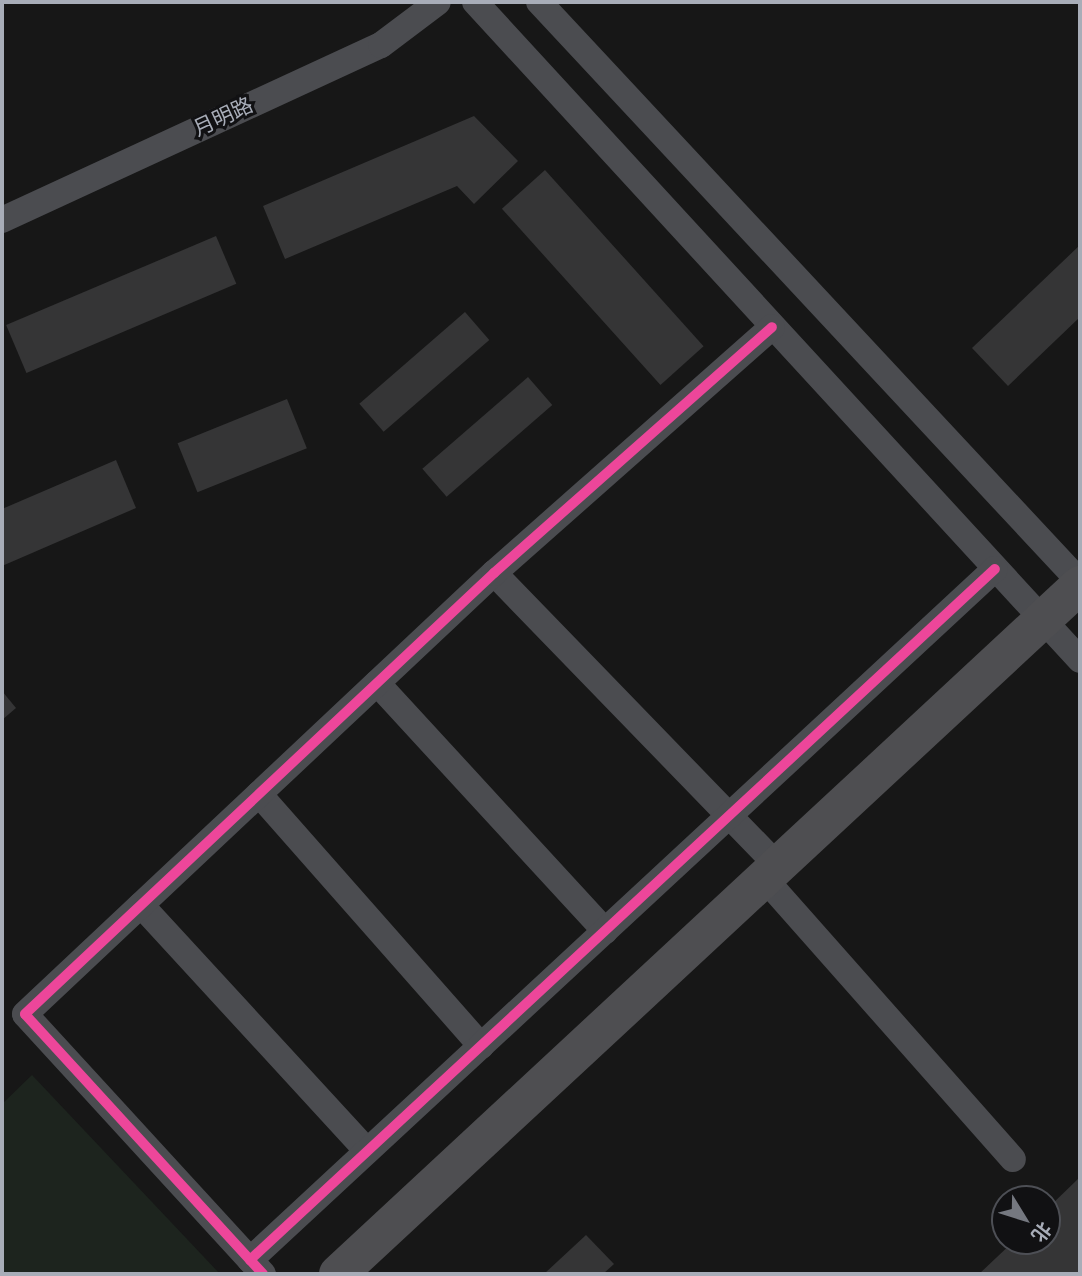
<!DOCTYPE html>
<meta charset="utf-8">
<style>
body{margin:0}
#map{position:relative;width:1082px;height:1276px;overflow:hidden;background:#171717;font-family:Figtree,"Noto Sans SC",sans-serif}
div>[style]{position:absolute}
.green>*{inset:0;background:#1d241e}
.building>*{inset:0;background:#353536;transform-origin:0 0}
.minor>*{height:26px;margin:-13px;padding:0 13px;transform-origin:13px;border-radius:13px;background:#4b4c50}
.highway>*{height:38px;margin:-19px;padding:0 19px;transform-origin:19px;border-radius:19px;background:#4e4e51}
.cycleway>*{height:10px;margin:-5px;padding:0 5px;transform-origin:5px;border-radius:5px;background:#ed469a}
span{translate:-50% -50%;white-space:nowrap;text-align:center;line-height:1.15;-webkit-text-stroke:6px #111113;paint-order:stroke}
.street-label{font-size:21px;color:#a8adb8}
.frame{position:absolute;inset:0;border:4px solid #a8adb8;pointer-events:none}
.north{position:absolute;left:991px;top:1185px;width:70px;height:70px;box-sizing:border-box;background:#111113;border:2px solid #4d4f55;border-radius:50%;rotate:128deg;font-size:19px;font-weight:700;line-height:28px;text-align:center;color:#a8adb8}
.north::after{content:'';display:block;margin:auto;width:24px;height:32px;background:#757880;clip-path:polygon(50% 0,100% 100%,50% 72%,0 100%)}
</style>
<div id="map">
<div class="green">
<i style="clip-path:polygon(32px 1075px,220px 1274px,2px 1274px,2px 1104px)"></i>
</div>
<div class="building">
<i style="clip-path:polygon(474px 116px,518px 161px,474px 204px,457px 186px,285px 259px,263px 206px)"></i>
<i style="left:545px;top:170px;width:237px;height:58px;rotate:48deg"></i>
<i style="left:216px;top:236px;width:52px;height:228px;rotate:67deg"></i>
<i style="clip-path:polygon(1080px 245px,1080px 317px,1008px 386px,972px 348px)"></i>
<i style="left:465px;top:312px;width:37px;height:140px;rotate:49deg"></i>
<i style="left:528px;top:377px;width:37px;height:140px;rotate:49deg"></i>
<i style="left:287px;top:399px;width:53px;height:118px;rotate:68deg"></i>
<i style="clip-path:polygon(116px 460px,136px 508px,2px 566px,2px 509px)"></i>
<i style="clip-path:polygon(2px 691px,16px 708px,2px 720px)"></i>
<i style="clip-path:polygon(1080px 1177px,1080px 1274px,979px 1274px,1014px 1241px,1047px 1241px,1047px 1209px)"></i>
<i style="clip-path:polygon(586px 1235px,614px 1264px,603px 1274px,544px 1274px)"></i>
</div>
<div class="minor">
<i style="left:475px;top:2px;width:894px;rotate:47.4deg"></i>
<i style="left:539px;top:2px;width:793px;rotate:46.99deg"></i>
<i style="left:2px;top:220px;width:417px;rotate:-24.8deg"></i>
<i style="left:381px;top:45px;width:71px;rotate:-37deg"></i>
<i style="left:494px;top:573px;width:408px;rotate:45.9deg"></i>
<i style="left:377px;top:683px;width:337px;rotate:47.4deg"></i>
<i style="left:259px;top:794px;width:336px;rotate:48.6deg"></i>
<i style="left:765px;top:879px;width:374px;rotate:48.5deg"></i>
<i style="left:141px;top:905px;width:334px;rotate:47.4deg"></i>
<i style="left:250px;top:1260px;width:1016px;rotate:-42.85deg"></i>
<i style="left:263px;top:1274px;width:352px;rotate:-132.5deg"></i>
<i style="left:25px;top:1014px;width:644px;rotate:-43.24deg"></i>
<i style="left:494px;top:573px;width:371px;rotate:-41.5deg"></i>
</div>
<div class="highway">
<i style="left:338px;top:1274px;width:1013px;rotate:-42.88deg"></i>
</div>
<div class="cycleway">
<i style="left:250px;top:1260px;width:1016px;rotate:-42.85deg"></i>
<i style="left:263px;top:1274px;width:352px;rotate:-132.5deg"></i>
<i style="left:25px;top:1014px;width:644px;rotate:-43.24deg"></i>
<i style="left:494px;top:573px;width:371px;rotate:-41.5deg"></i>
</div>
<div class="street-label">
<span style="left:223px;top:117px;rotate:-25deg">月明路</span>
</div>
<div class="frame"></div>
<div class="north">北</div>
</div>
